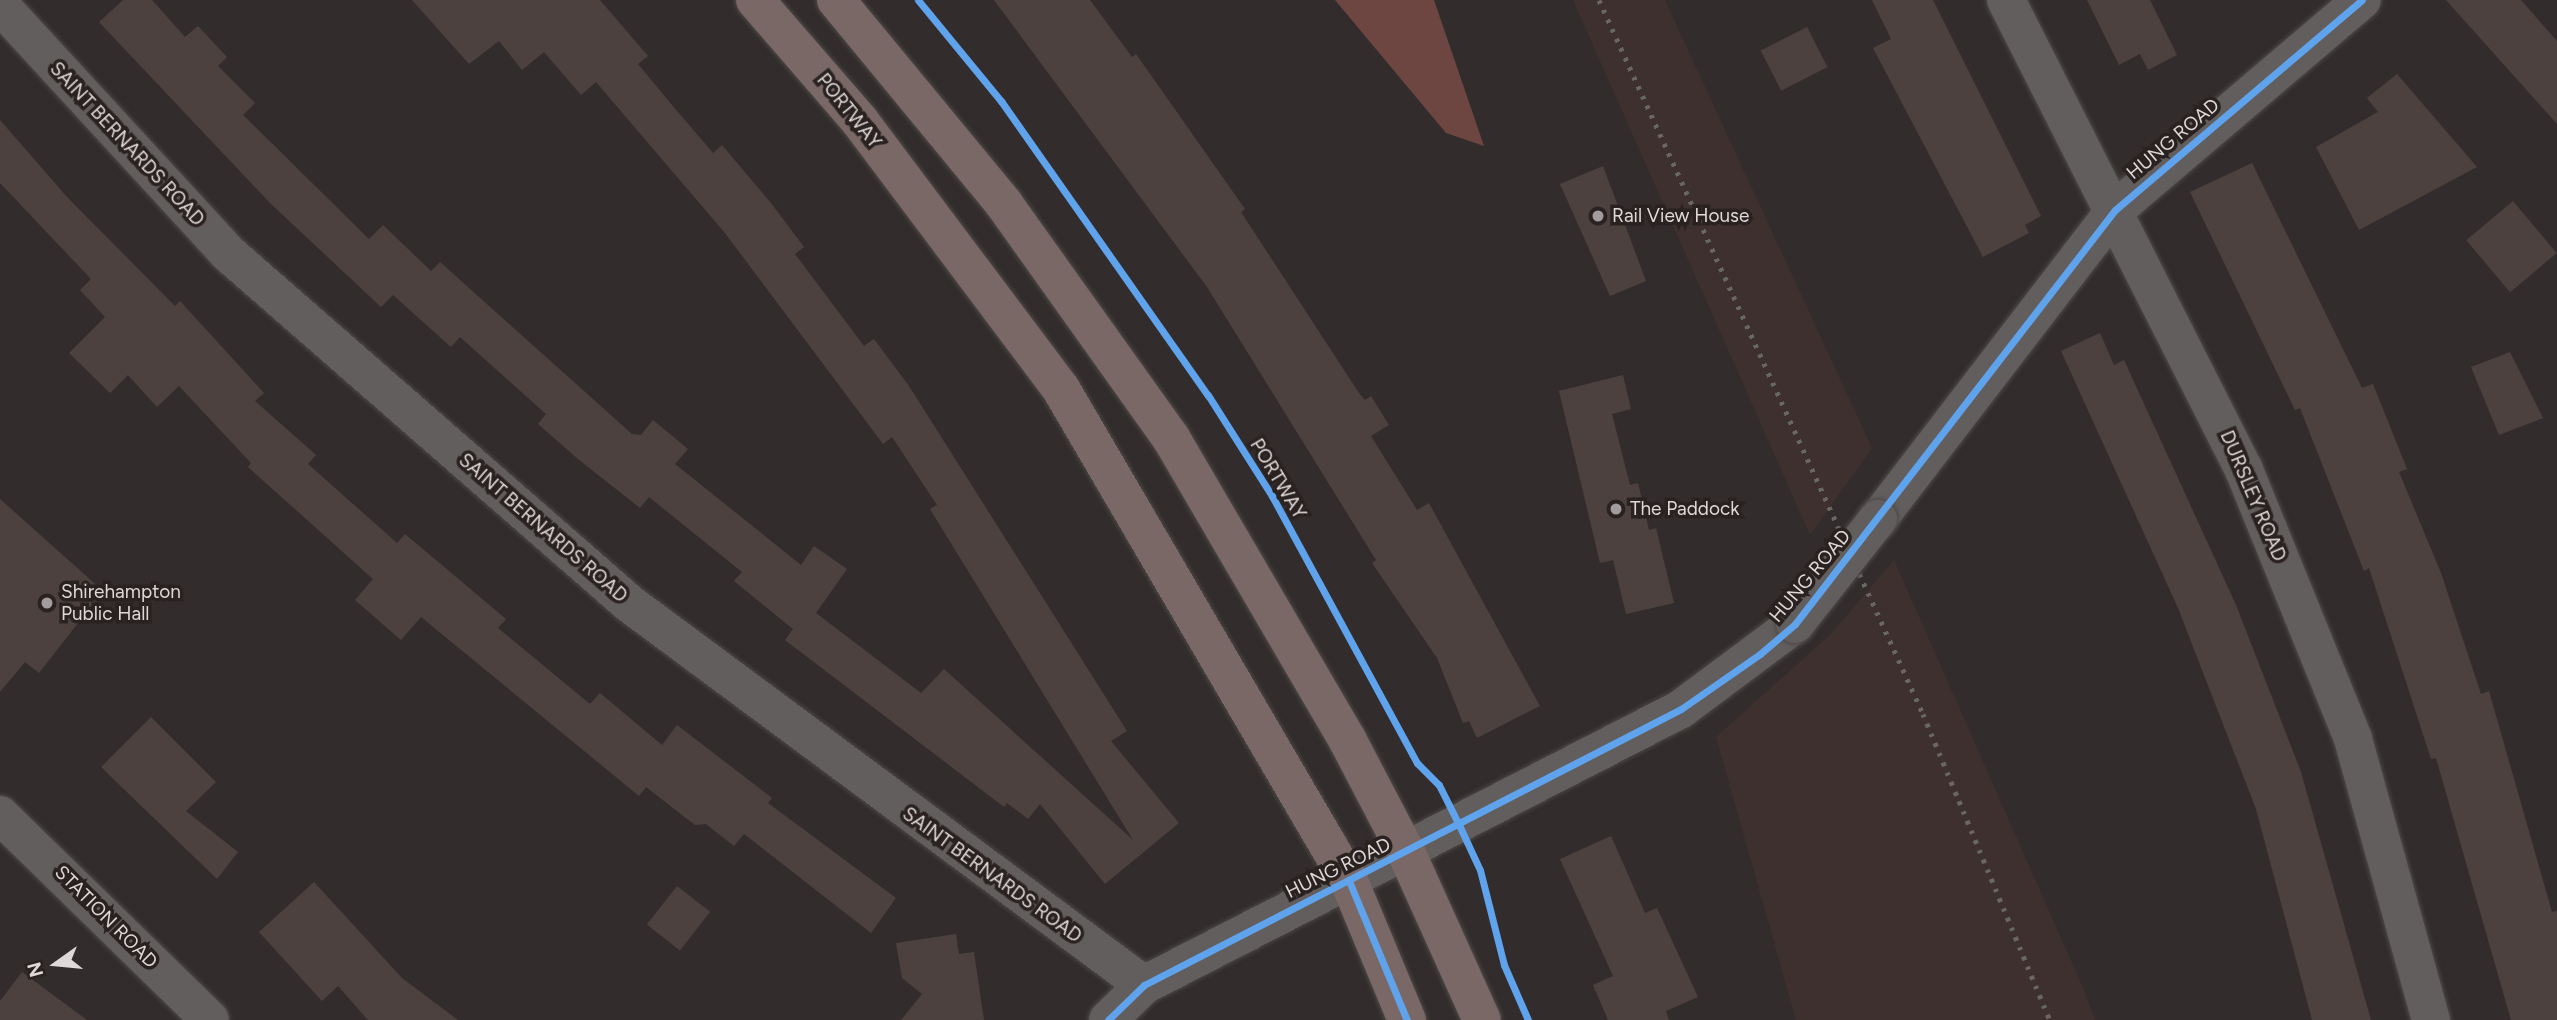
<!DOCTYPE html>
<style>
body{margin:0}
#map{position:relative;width:2557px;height:1020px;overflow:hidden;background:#322d2c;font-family:Figtree,sans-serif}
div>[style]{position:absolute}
.built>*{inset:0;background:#3e302e}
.green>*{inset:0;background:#6d4641}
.building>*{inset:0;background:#4d4140;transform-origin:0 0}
.roads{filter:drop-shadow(0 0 2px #4d4948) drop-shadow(0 0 2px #4d4948)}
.minor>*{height:38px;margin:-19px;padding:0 19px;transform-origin:19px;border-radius:19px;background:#625e5e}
.highway>*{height:38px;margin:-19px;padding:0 19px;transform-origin:19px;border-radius:19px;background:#796866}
.rail>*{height:5px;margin-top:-2.5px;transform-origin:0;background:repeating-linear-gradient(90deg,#696666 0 3.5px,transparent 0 10.5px)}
.bridges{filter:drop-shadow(0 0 2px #4d4948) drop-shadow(0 0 2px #4d4948)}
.minor-bridge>*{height:38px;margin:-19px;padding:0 19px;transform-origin:19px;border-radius:19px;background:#625e5e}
.cycleway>*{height:7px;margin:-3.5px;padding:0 3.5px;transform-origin:3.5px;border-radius:3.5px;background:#60a3ed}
.dots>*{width:19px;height:19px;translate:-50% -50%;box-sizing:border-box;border:4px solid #2a2220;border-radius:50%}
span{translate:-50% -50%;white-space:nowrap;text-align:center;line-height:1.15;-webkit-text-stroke:7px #2a2220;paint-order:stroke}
.street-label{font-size:19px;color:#ded9d8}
.poi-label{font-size:19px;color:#ded9d8}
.left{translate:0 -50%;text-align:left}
.north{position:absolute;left:21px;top:929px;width:70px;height:70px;-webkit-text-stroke:5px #2a2220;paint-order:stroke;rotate:255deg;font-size:19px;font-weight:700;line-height:28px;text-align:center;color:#ded9d8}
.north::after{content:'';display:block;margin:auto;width:24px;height:32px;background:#ded9d8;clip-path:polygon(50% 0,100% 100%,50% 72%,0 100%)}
</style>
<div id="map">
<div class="built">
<i style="clip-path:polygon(1573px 0,1665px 0,1872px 448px,1810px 535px)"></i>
<i style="clip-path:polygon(1894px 560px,2084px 990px,2095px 1020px,1796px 1020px,1716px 737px,1831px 634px)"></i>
</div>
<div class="green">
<i style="clip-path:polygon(1335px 0,1434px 0,1484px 146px,1446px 133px)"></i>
</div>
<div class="building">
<i style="clip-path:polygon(123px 0,152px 0,185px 37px,198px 26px,227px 57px,218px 66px,255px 103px,243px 115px,369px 239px,383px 225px,431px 271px,440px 262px,632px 434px,641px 435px,653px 420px,688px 449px,675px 464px,801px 565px,814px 546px,847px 569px,816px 613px,921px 693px,944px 669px,1133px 840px,930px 509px,937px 505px,892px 437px,883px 444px,725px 233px,596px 82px,581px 95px,544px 52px,522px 70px,499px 41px,469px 64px,412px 0,600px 0,648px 56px,638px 64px,672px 105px,713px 153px,722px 145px,771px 203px,804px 247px,795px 254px,864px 346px,874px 339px,909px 386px,1127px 731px,1111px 741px,1179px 823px,1105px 884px,1040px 804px,1028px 819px,1007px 803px,1004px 807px,785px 640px,793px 629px,734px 581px,742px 572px,649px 497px,640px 508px,578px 459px,538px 424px,546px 414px,460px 337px,451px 347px,393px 295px,381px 307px,270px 203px,99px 22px)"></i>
<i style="clip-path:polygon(994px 0,1090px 0,1132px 57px,1136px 54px,1245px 209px,1241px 212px,1359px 393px,1365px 400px,1371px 396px,1389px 425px,1371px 436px,1417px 510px,1429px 503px,1540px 706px,1477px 738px,1469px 721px,1463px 723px,1437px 658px,1372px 563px,1376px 560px,1207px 287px)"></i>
<i style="clip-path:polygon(1872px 0,1933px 0,2041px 216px,2025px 225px,2029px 233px,1983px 257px,1873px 48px,1891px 39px)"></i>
<i style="clip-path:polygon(2087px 0,2150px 0,2177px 55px,2148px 70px,2140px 54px,2119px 65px)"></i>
<i style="clip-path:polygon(2446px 0,2521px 0,2557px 41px,2557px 124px)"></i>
<i style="left:1807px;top:27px;width:45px;height:52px;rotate:63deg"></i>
<i style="clip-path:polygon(2397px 74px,2477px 167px,2359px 230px,2316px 147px,2378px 112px,2367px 98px)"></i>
<i style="clip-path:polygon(0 120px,67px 197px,175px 306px,180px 301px,244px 371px,264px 393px,255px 401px,316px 455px,308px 464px,397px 543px,405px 534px,506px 619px,498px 628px,590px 704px,600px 693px,662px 745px,677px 725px,772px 798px,768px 803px,896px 898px,871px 933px,744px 834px,734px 846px,706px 824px,695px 825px,646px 787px,639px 796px,421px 617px,401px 640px,355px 600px,373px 579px,248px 467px,251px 463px,179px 386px,157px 407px,128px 375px,110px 393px,69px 353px,105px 317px,80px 290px,91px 279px,0 183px)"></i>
<i style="clip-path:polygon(2252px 163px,2362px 388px,2373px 384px,2407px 469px,2399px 472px,2441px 573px,2481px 694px,2489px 691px,2552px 912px,2557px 911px,2557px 1020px,2511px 1020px,2436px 758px,2431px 759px,2369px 568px,2364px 571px,2300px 408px,2295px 410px,2190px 192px)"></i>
<i style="clip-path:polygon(1603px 166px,1646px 281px,1610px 296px,1560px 184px)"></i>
<i style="left:2513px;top:201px;width:68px;height:61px;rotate:50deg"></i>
<i style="clip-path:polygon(2100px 333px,2114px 365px,2124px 360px,2236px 605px,2301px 772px,2371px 1020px,2312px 1020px,2256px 809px,2178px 608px,2061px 351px)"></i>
<i style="clip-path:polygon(2510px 352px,2543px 418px,2499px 435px,2471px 367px)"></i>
<i style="clip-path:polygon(1623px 375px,1631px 409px,1612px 414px,1630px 485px,1638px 483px,1649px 530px,1656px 528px,1674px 603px,1626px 614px,1613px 560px,1600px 563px,1559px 391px)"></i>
<i style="clip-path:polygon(0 499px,103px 591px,39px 673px,25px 662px,0 692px)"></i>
<i style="clip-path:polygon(151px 717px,216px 782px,186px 811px,238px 852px,217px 879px,101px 767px)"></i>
<i style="clip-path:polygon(1611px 836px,1645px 913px,1657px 908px,1698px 997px,1666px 1011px,1669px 1020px,1608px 1020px,1593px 985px,1613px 976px,1560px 859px)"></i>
<i style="clip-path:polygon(314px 882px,402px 978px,458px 1020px,368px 1020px,338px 986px,322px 1001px,259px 932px)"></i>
<i style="left:677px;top:886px;width:42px;height:49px;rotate:38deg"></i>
<i style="clip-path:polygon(956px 934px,959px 954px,974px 952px,984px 1020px,901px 1020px,922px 994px,902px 978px,896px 943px)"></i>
<i style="clip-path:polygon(22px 972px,87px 1020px,0 1020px,0 1001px)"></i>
</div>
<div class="roads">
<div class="minor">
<i style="left:2006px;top:0;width:527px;rotate:63.14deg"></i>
<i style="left:2244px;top:470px;width:290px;rotate:67.9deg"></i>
<i style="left:2353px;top:739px;width:292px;rotate:74.5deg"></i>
<i style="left:0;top:5px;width:338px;rotate:47.4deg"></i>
<i style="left:229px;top:254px;width:532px;rotate:41.12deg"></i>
<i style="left:630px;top:604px;width:640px;rotate:36.55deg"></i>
<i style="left:1878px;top:519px;width:389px;rotate:-52.5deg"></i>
<i style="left:2115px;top:210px;width:324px;rotate:-40.4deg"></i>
<i style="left:0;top:815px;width:293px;rotate:44.3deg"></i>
<i style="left:1108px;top:1020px;width:50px;rotate:-44.2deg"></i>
<i style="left:1144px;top:985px;width:604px;rotate:-27.2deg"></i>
<i style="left:1681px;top:709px;width:142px;rotate:-36.7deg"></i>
</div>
<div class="highway">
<i style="left:755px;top:0;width:159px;rotate:49.1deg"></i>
<i style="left:859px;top:120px;width:336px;rotate:53.1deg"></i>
<i style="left:1061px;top:389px;width:570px;rotate:59.66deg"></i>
<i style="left:1349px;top:881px;width:151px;rotate:67.4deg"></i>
<i style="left:836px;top:0;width:264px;rotate:50.5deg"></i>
<i style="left:1004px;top:204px;width:287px;rotate:54.5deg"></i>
<i style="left:1171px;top:438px;width:351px;rotate:59.7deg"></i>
<i style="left:1348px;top:741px;width:125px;rotate:62.4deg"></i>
<i style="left:1406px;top:852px;width:184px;rotate:65.7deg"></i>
</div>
</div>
<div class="rail">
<i style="left:1599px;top:0;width:784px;rotate:65.59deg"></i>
<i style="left:1923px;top:714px;width:331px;rotate:67.5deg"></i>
</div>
<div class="bridges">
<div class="minor-bridge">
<i style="left:1795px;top:624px;width:134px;rotate:-51.7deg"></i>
</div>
</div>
<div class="cycleway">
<i style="left:918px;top:0;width:131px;rotate:50.6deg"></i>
<i style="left:1001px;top:101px;width:360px;rotate:54.9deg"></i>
<i style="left:1208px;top:395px;width:120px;rotate:57.6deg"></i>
<i style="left:1272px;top:496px;width:304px;rotate:61.5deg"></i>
<i style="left:1417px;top:763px;width:31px;rotate:45deg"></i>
<i style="left:1439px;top:785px;width:47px;rotate:63.4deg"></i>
<i style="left:1460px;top:827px;width:47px;rotate:65.1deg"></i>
<i style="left:1480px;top:870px;width:98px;rotate:75.8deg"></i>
<i style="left:1504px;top:965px;width:60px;rotate:66.4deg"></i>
<i style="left:1349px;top:881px;width:151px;rotate:67.4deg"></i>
<i style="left:1108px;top:1020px;width:50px;rotate:-44.2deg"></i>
<i style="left:1144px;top:985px;width:604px;rotate:-27.2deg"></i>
<i style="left:1681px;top:709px;width:96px;rotate:-34.8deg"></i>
<i style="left:1760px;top:654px;width:46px;rotate:-40.6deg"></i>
<i style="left:1795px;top:624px;width:523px;rotate:-52.3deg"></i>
<i style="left:2115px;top:210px;width:324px;rotate:-40.4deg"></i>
</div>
<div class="dots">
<i style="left:1598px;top:216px;background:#a29d9c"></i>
<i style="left:1616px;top:509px;background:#a29d9c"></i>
<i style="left:47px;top:603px;background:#a29d9c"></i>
</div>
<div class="street-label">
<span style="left:849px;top:111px;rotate:51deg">PORTWAY</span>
<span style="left:2173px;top:139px;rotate:-40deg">HUNG ROAD</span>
<span style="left:127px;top:144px;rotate:47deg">SAINT BERNARDS ROAD</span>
<span style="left:1278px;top:479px;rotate:59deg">PORTWAY</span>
<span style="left:2253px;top:496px;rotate:67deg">DURSLEY ROAD</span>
<span style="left:543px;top:528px;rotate:41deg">SAINT BERNARDS ROAD</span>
<span style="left:1810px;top:576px;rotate:-50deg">HUNG ROAD</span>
<span style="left:1338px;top:868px;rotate:-26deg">HUNG ROAD</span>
<span style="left:992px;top:875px;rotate:36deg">SAINT BERNARDS ROAD</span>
<span style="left:106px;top:917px;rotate:45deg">STATION ROAD</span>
</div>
<div class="poi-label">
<span class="left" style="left:1612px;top:216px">Rail View House</span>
<span class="left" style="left:1630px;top:509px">The Paddock</span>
<span class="left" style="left:61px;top:603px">Shirehampton<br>Public Hall</span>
</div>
<div class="north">N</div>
</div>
